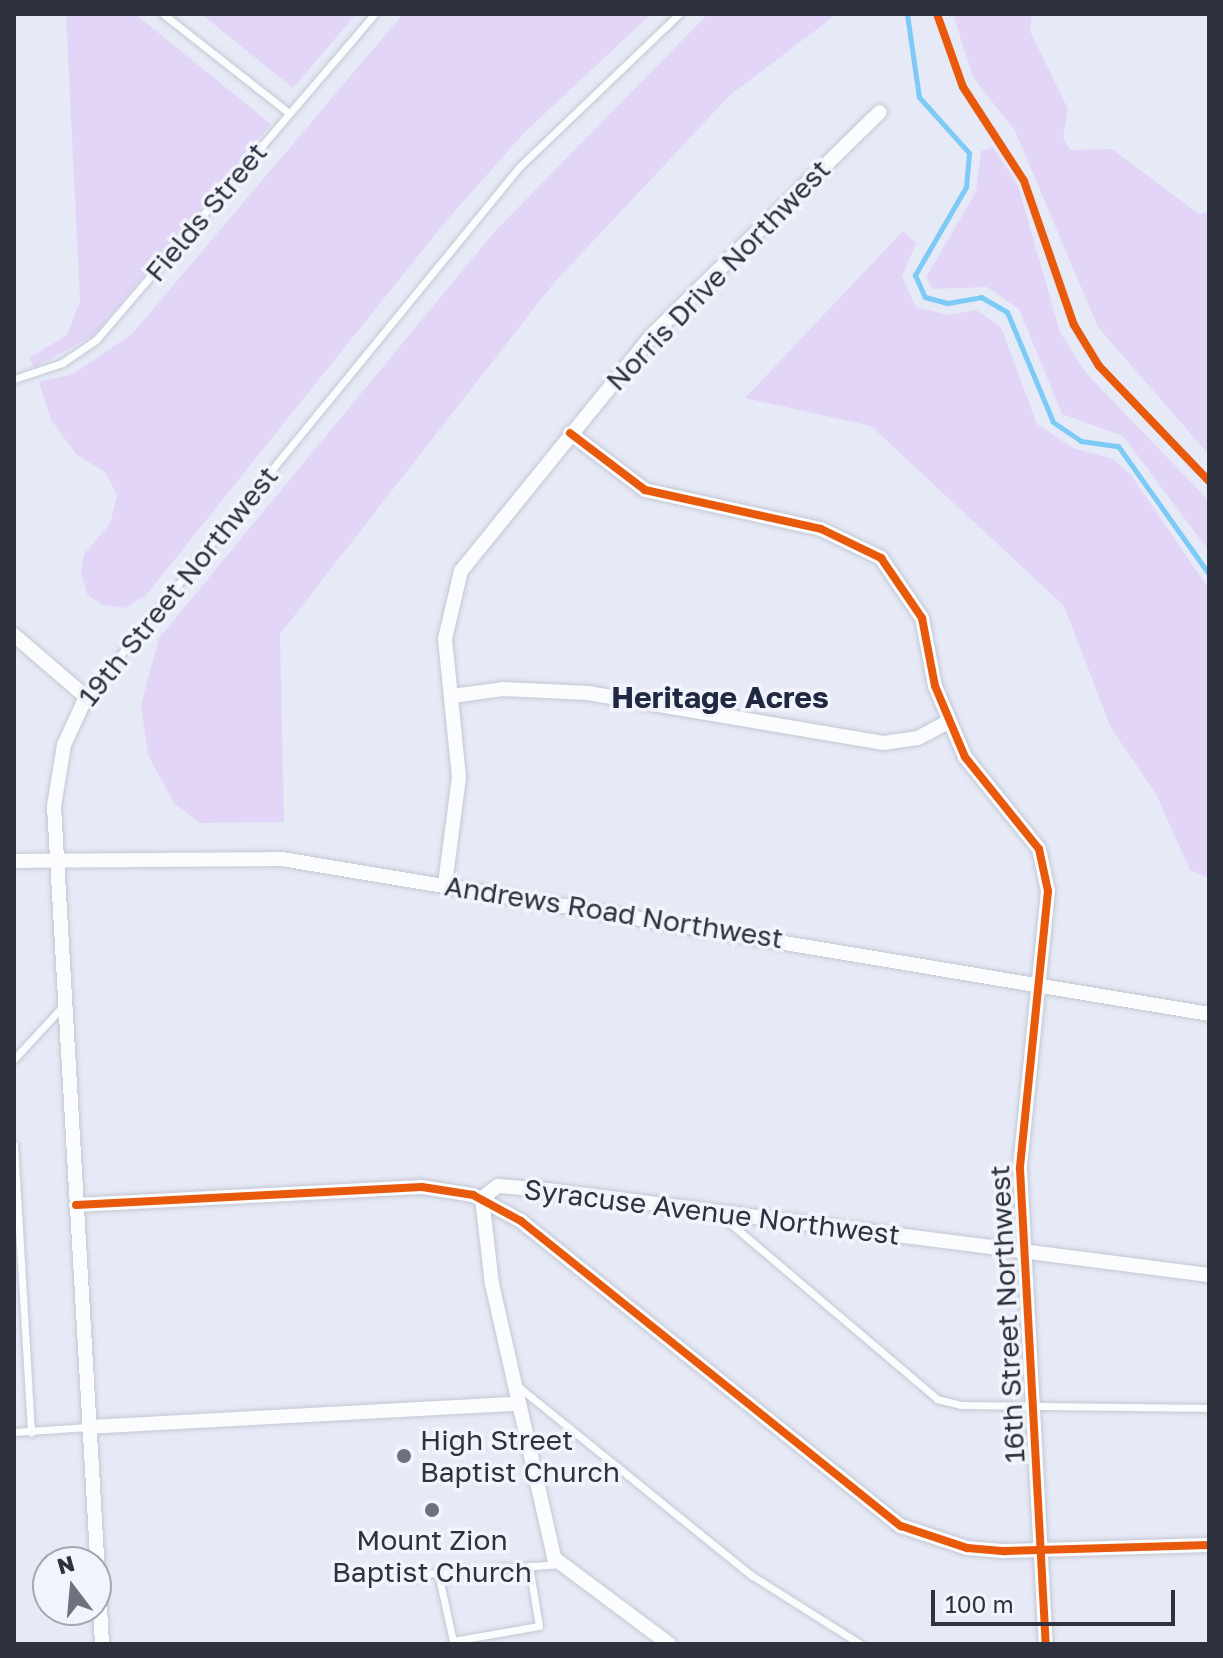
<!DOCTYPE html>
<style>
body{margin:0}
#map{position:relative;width:1223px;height:1658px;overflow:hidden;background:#e6eaf6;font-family:"Golos Text",sans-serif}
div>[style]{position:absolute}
.green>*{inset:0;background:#e2d5f8}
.stream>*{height:5px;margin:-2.5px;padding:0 2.5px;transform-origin:2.5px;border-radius:2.5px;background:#7ccaf5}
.roads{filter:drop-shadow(0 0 2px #c4c7d3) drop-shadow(0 0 2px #c4c7d3)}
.lane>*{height:7px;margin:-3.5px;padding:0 3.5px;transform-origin:3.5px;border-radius:3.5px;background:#fbfcfe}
.street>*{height:14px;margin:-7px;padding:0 7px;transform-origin:7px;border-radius:7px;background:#fbfcfe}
.cycleway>*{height:8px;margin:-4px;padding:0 4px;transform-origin:4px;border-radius:4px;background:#e8590c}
.dots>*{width:22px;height:22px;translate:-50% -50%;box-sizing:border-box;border:4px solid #f2f4fc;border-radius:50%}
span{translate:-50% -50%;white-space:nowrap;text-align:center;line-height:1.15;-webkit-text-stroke:7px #f2f4fc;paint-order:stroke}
.street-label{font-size:28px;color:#2e323f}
.poi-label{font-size:28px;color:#2e323f}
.left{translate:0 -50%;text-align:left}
.neighbourhood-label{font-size:30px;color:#212942;font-weight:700}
.frame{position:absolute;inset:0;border:16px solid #2e323f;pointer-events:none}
.north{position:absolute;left:32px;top:1546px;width:80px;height:80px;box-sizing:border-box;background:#f2f4fc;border:2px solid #a4a6b0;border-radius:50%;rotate:344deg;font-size:22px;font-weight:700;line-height:32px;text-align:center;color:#2e323f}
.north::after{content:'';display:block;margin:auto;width:28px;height:36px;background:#6e727f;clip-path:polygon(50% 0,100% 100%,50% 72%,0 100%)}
.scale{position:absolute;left:931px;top:1590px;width:244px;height:36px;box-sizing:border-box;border:4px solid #2e323f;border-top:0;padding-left:10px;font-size:24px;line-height:28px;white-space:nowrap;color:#2e323f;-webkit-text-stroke:6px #f2f4fc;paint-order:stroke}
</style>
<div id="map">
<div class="green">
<i style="clip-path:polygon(66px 14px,135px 14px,271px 124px,94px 335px,34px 368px,29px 358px,67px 335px,80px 301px)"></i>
<i style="clip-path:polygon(201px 14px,356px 14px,293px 88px)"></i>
<i style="clip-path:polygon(403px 14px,651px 14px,523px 134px,447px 220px,146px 595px,125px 608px,102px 605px,87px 594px,81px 573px,84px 554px,110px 524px,117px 495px,105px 472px,77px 455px,51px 420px,39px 382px,73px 374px,132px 334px)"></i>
<i style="clip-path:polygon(708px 14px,837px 14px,730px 95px,553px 284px,280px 634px,284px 822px,200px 823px,174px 803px,148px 755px,141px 705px,159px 638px,496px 230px)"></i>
<i style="clip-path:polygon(953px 14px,1032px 14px,1030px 31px,1068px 109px,1063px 137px,1070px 150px,1112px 149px,1199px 214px,1209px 211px,1209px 455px,1098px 327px,1015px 131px,973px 77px)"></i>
<i style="clip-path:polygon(993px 147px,1018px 186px,1060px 332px,1086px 373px,1209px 501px,1209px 551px,1123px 436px,1062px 414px,1019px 309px,987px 287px,933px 289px,926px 277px,976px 192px,981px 151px)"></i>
<i style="clip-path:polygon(903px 231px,916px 243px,902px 277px,916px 307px,948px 315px,976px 310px,1001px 327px,1037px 424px,1073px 448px,1113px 459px,1131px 475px,1209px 589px,1209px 878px,1190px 870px,1156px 794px,1111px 728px,1064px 606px,871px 426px,745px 398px)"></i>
</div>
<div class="stream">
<i style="left:907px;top:14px;width:84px;rotate:81.8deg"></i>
<i style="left:919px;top:97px;width:75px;rotate:48.2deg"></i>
<i style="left:969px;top:153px;width:34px;rotate:95deg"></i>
<i style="left:966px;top:187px;width:102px;rotate:120.1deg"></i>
<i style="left:915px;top:275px;width:24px;rotate:66deg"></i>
<i style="left:925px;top:297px;width:24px;rotate:15deg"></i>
<i style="left:948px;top:303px;width:34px;rotate:-10deg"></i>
<i style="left:981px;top:297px;width:30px;rotate:30deg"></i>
<i style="left:1007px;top:312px;width:119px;rotate:67.3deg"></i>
<i style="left:1053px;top:422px;width:34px;rotate:34deg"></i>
<i style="left:1081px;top:441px;width:37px;rotate:8deg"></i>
<i style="left:1118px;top:446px;width:157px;rotate:54.6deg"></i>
</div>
<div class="roads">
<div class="lane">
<i style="left:163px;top:14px;width:160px;rotate:38.2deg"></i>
<i style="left:14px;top:379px;width:51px;rotate:-18.4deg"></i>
<i style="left:62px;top:363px;width:41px;rotate:-34.1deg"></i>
<i style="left:96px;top:340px;width:428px;rotate:-49.5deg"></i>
<i style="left:86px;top:697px;width:686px;rotate:-50.74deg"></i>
<i style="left:520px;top:166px;width:220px;rotate:-43.7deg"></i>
<i style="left:14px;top:1059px;width:74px;rotate:-47.2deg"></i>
<i style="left:14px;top:1145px;width:288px;rotate:86.6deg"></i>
<i style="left:718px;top:1213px;width:287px;rotate:40.3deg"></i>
<i style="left:937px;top:1399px;width:25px;rotate:14deg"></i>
<i style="left:961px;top:1405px;width:248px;rotate:0.7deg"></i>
<i style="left:515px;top:1384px;width:304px;rotate:39deg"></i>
<i style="left:751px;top:1575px;width:129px;rotate:32.3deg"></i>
<i style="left:14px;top:1432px;width:74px;rotate:-3.9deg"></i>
<i style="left:438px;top:1573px;width:70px;rotate:77.6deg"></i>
<i style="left:453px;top:1641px;width:87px;rotate:-9.9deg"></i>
<i style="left:539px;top:1626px;width:61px;rotate:-99.5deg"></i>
<i style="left:396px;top:1576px;width:162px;rotate:-4.2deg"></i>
</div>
<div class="street">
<i style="left:570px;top:433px;width:94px;rotate:37.2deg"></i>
<i style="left:645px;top:490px;width:180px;rotate:12.5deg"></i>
<i style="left:821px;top:529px;width:67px;rotate:25.8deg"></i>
<i style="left:881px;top:558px;width:73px;rotate:55.7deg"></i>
<i style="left:922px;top:618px;width:69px;rotate:79.2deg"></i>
<i style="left:935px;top:686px;width:77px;rotate:67.1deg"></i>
<i style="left:965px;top:757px;width:118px;rotate:51.2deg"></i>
<i style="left:1039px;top:849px;width:43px;rotate:77.9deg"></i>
<i style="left:1048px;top:891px;width:279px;rotate:95.8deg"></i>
<i style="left:1020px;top:1169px;width:476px;rotate:86.9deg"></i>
<i style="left:14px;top:635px;width:95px;rotate:40.7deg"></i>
<i style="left:86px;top:697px;width:53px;rotate:114.6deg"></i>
<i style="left:64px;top:745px;width:62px;rotate:99.3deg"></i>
<i style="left:54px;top:806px;width:839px;rotate:86.72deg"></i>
<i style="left:452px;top:696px;width:51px;rotate:-7.8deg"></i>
<i style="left:503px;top:689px;width:85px;rotate:2.7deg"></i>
<i style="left:588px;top:693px;width:299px;rotate:9.6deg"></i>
<i style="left:883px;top:743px;width:35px;rotate:-8deg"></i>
<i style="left:918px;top:738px;width:34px;rotate:-28deg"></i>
<i style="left:14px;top:861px;width:268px;rotate:-0.4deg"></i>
<i style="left:282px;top:859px;width:940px;rotate:9.49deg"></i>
<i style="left:445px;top:884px;width:108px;rotate:-82.5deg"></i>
<i style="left:459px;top:777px;width:139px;rotate:-95.8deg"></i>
<i style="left:445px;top:639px;width:70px;rotate:-76.8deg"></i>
<i style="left:461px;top:571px;width:302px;rotate:-51deg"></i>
<i style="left:651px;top:336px;width:320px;rotate:-44.4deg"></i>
<i style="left:482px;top:1198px;width:20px;rotate:-37deg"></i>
<i style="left:498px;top:1186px;width:49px;rotate:4.7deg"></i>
<i style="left:547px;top:1190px;width:667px;rotate:7.32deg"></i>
<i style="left:482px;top:1198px;width:87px;rotate:83.4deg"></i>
<i style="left:492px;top:1284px;width:281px;rotate:77.2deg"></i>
<i style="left:554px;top:1558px;width:144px;rotate:36.8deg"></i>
<i style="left:76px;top:1205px;width:346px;rotate:-3deg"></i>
<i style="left:422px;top:1187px;width:52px;rotate:8.9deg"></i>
<i style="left:473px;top:1195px;width:55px;rotate:28.4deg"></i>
<i style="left:521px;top:1221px;width:487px;rotate:38.8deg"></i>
<i style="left:901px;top:1526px;width:70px;rotate:18.4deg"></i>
<i style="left:967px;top:1548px;width:38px;rotate:5deg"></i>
<i style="left:1005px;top:1551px;width:204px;rotate:-1.7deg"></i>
<i style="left:88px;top:1427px;width:431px;rotate:-3.1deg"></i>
</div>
</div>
<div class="cycleway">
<i style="left:937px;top:14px;width:77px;rotate:70.4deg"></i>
<i style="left:963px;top:87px;width:112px;rotate:57deg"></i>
<i style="left:1024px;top:181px;width:152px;rotate:70.9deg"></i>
<i style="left:1074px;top:325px;width:48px;rotate:58.6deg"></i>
<i style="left:1099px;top:366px;width:159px;rotate:46.3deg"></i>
<i style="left:570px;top:433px;width:94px;rotate:37.2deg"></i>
<i style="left:645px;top:490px;width:180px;rotate:12.5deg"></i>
<i style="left:821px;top:529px;width:67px;rotate:25.8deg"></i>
<i style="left:881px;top:558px;width:73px;rotate:55.7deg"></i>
<i style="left:922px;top:618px;width:69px;rotate:79.2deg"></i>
<i style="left:935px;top:686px;width:77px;rotate:67.1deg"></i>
<i style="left:965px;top:757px;width:118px;rotate:51.2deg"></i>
<i style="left:1039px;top:849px;width:43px;rotate:77.9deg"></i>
<i style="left:1048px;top:891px;width:279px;rotate:95.8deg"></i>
<i style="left:1020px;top:1169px;width:476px;rotate:86.9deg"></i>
<i style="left:76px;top:1205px;width:346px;rotate:-3deg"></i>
<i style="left:422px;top:1187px;width:52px;rotate:8.9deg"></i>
<i style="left:473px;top:1195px;width:55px;rotate:28.4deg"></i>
<i style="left:521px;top:1221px;width:487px;rotate:38.8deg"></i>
<i style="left:901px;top:1526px;width:70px;rotate:18.4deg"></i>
<i style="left:967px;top:1548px;width:38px;rotate:5deg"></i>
<i style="left:1005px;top:1551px;width:204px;rotate:-1.7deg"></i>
</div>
<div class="dots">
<i style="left:404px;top:1456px;background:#6e727f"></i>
<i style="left:432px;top:1510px;background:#6e727f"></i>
</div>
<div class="street-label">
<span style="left:206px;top:212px;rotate:-50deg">Fields Street</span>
<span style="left:718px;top:275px;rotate:-46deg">Norris Drive Northwest</span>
<span style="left:178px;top:586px;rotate:-51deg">19th Street Northwest</span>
<span style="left:614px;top:912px;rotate:9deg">Andrews Road Northwest</span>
<span style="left:712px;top:1212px;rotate:7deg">Syracuse Avenue Northwest</span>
<span style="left:1007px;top:1314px;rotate:-93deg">16th Street Northwest</span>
</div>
<div class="poi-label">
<span class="left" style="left:420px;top:1456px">High Street<br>Baptist Church</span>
<span style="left:432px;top:1556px">Mount Zion<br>Baptist Church</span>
</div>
<div class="neighbourhood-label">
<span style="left:720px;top:697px">Heritage Acres</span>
</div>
<div class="frame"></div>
<div class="north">N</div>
<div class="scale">100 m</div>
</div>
